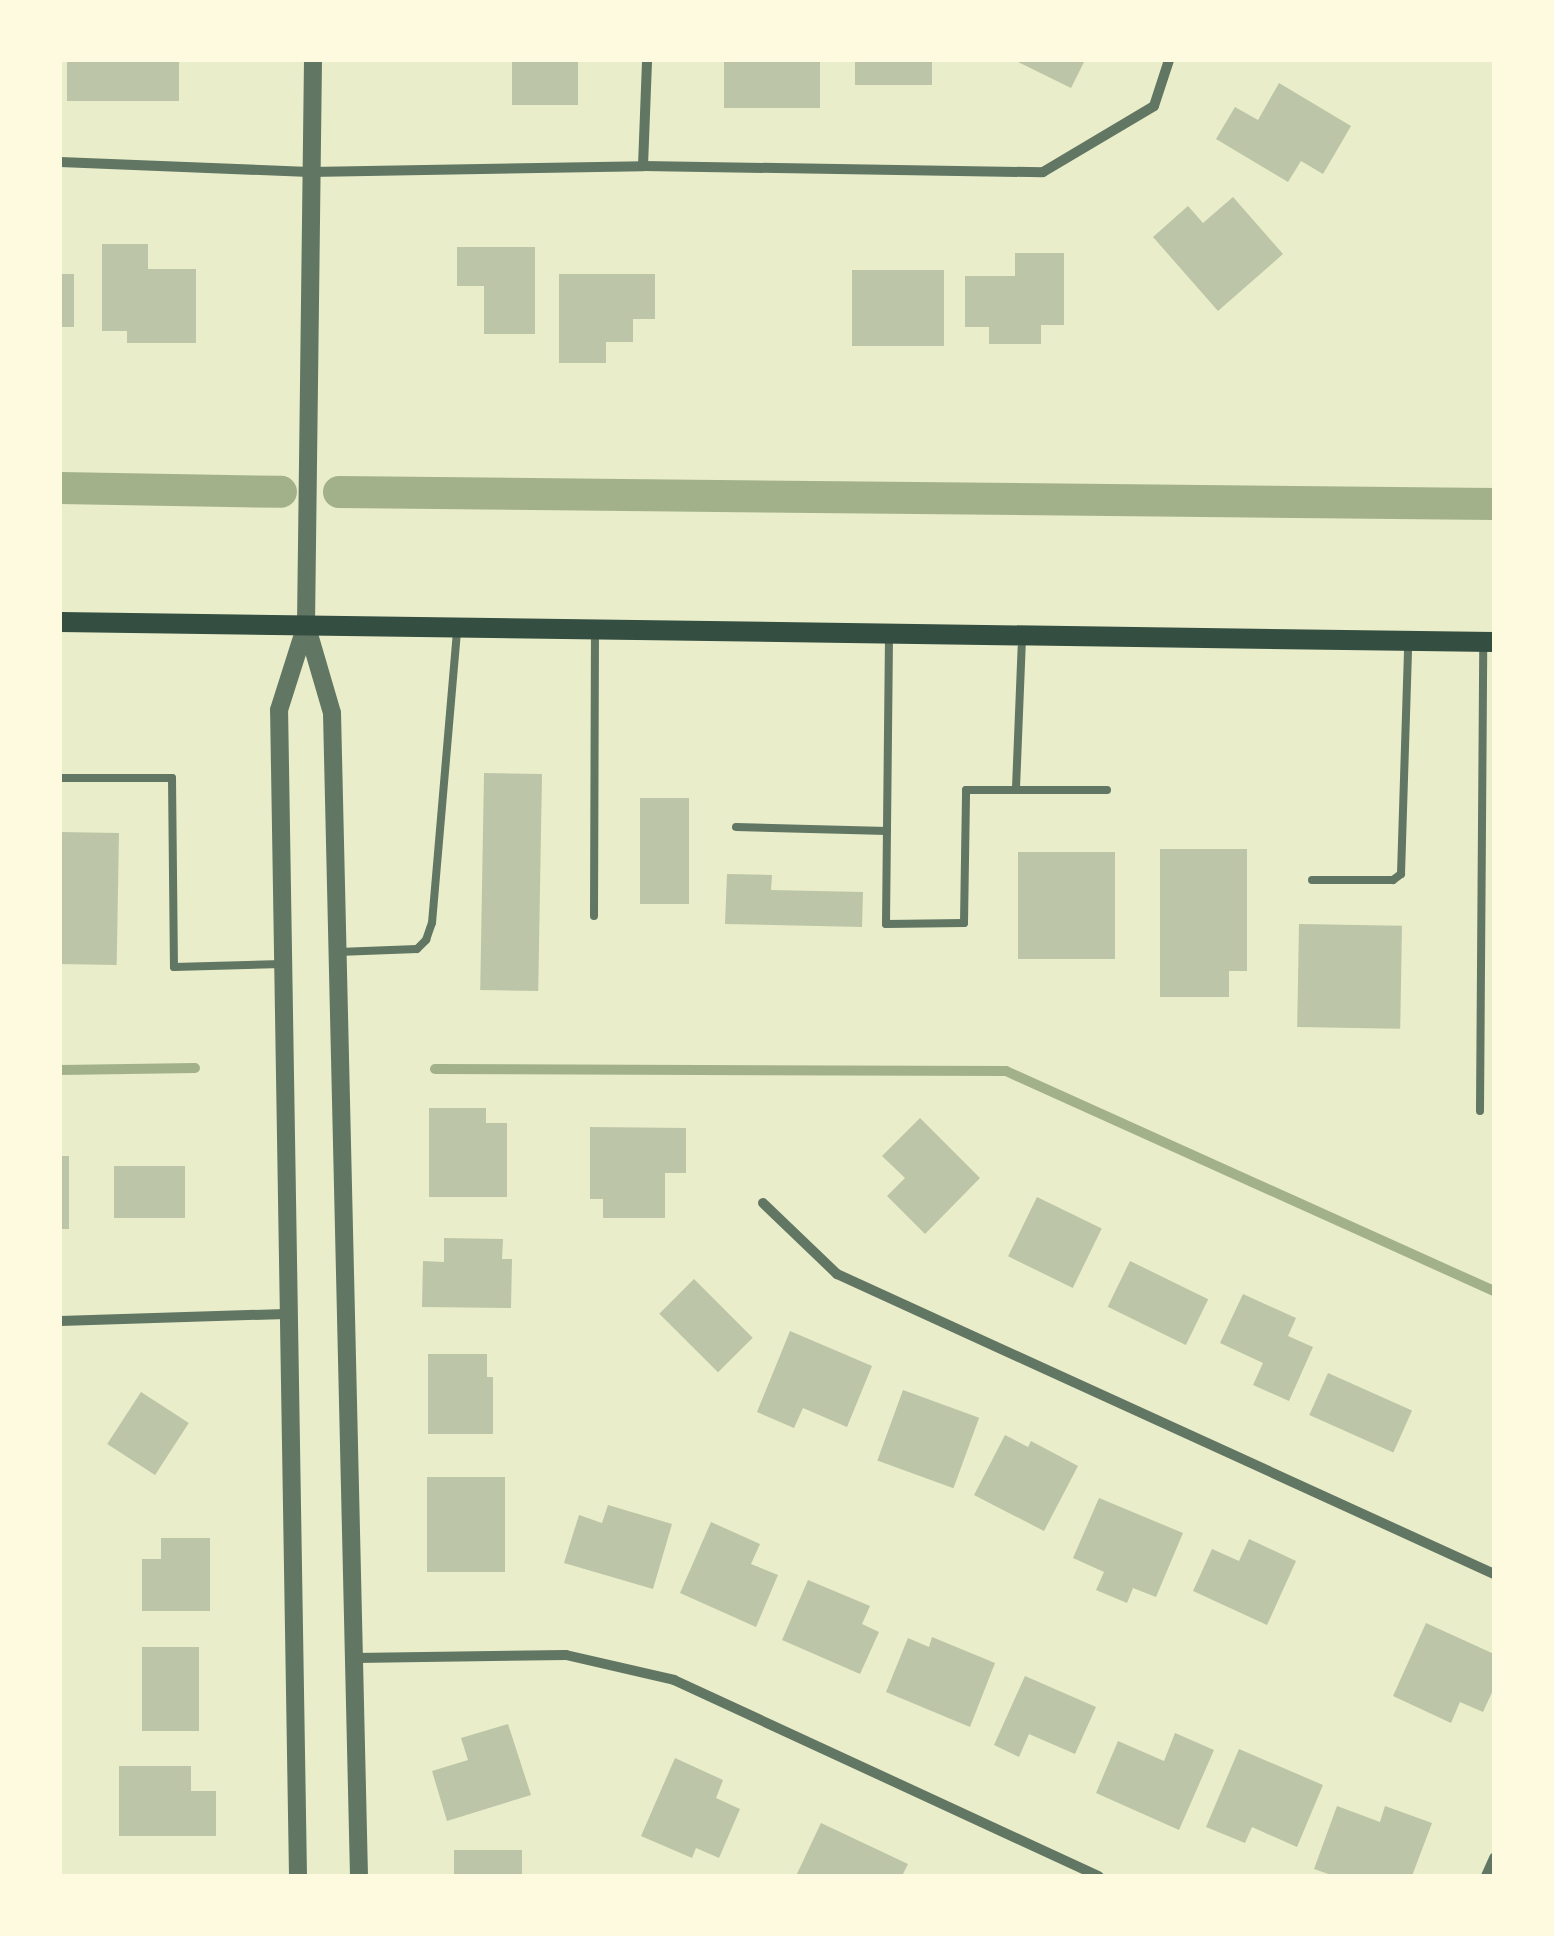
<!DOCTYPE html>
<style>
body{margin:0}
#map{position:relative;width:1554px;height:1936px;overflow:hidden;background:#e9edc9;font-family:"Roboto Serif",serif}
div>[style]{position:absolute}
.stream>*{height:10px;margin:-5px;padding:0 5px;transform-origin:5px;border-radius:5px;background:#a3b18a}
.canal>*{height:32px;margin:-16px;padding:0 16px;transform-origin:16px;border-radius:16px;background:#a3b18a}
.building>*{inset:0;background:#bcc5a7;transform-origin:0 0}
.service>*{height:8px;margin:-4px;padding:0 4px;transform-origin:4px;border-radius:4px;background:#617663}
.minor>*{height:10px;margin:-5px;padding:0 5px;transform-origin:5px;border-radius:5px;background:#617663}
.tertiary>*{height:18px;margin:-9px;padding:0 9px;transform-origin:9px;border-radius:9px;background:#617663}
.secondary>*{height:20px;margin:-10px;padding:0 10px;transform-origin:10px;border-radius:10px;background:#344e41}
span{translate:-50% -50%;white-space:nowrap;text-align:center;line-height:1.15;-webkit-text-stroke:8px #fefae0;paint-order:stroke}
.frame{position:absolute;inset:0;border:62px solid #fefae0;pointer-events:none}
</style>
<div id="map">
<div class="stream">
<i style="left:435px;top:1069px;width:571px;rotate:0.2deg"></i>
<i style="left:1006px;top:1071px;width:535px;rotate:24.27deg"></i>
<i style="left:60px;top:1070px;width:135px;rotate:-0.8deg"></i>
</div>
<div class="canal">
<i style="left:60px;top:488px;width:221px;rotate:1deg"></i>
<i style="left:339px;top:492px;width:1155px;rotate:0.6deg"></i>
</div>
<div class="building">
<i style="left:67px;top:60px;width:112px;height:41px"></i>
<i style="left:512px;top:60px;width:66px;height:45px"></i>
<i style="left:724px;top:60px;width:96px;height:48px"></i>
<i style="left:855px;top:60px;width:77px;height:25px"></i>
<i style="clip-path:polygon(1014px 60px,1085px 60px,1071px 88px)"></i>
<i style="clip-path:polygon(1279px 83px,1351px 126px,1323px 174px,1301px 161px,1288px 182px,1216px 139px,1235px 107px,1258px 120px)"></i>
<i style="clip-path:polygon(1233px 197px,1283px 254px,1218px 311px,1153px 237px,1188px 206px,1203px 223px)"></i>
<i style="clip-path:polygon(102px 244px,148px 244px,148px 269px,196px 269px,196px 343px,127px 343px,127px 331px,102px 331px)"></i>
<i style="clip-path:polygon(457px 247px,535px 247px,535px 334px,484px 334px,484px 286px,457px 286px)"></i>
<i style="clip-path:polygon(1015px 253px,1064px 253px,1064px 325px,1041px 325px,1041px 344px,989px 344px,989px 327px,965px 327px,965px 276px,1015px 276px)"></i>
<i style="left:852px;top:270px;width:92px;height:76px"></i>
<i style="left:60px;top:274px;width:14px;height:53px"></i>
<i style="clip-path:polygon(559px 274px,655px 274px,655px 319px,633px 319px,633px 342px,606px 342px,606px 363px,559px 363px)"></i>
<i style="left:542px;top:774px;width:217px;height:58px;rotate:91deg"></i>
<i style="left:640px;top:798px;width:49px;height:106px"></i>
<i style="left:60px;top:832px;width:59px;height:132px;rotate:1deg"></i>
<i style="clip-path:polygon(1160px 849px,1247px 849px,1247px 971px,1229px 971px,1229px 997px,1160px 997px)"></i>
<i style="left:1115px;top:852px;width:107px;height:97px;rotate:90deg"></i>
<i style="clip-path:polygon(727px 874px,772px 875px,771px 890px,863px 892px,862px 927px,725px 924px)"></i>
<i style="left:1299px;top:924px;width:103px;height:103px;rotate:1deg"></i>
<i style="clip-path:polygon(429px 1108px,486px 1108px,486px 1123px,507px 1123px,507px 1197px,429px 1197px)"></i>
<i style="clip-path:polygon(920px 1118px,980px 1178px,925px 1234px,887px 1196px,905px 1178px,882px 1156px)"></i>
<i style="clip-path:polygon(590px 1127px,686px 1128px,686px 1173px,665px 1173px,665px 1218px,603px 1218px,603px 1199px,590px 1199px)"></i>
<i style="left:60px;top:1156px;width:9px;height:73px"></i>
<i style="left:114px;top:1166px;width:71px;height:52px"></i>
<i style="left:1037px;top:1197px;width:72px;height:66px;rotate:26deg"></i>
<i style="clip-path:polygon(444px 1238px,503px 1239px,502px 1259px,512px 1259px,511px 1308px,422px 1307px,423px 1261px,444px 1262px)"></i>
<i style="left:1130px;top:1261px;width:87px;height:51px;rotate:26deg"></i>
<i style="left:694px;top:1279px;width:83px;height:49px;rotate:45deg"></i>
<i style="clip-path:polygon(1243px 1294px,1296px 1318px,1288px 1336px,1313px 1347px,1289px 1401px,1253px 1385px,1263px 1363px,1220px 1343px)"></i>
<i style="clip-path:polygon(790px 1331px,872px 1366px,847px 1427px,803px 1408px,794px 1428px,757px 1412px)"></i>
<i style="clip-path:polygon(428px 1354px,487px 1354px,487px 1377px,493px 1377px,493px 1434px,428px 1434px)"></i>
<i style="left:1328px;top:1373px;width:92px;height:46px;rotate:24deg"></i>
<i style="left:903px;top:1390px;width:81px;height:75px;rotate:20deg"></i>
<i style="left:141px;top:1392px;width:57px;height:62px;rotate:33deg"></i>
<i style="clip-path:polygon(1005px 1435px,1028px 1447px,1031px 1441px,1078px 1466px,1044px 1531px,974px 1495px)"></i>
<i style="left:427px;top:1477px;width:78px;height:95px"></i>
<i style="clip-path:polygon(1099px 1498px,1183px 1533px,1156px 1597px,1133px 1588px,1127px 1603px,1096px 1590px,1104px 1572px,1073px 1558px)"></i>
<i style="clip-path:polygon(608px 1505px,672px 1524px,653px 1589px,564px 1563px,579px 1515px,602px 1523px)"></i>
<i style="clip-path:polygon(711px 1522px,760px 1544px,751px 1564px,778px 1575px,756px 1627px,680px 1593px)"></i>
<i style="clip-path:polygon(161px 1538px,210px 1538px,210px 1611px,142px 1611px,142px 1559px,161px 1559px)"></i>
<i style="clip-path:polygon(1249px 1539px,1296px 1561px,1267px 1625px,1193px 1591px,1212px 1549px,1239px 1561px)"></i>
<i style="clip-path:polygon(808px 1580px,870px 1606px,862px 1624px,879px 1632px,860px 1674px,782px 1640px)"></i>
<i style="clip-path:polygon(1426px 1623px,1494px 1654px,1494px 1688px,1483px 1712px,1460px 1702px,1451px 1723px,1393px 1696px)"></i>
<i style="clip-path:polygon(932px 1637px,995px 1663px,970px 1727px,886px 1692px,908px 1638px,929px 1647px)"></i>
<i style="left:142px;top:1647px;width:57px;height:84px"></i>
<i style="clip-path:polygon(1025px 1676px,1096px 1707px,1075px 1754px,1029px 1734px,1019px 1757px,994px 1745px)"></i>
<i style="clip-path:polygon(508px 1724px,531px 1795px,447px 1821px,432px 1771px,468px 1760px,461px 1738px)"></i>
<i style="clip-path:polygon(1175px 1733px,1214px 1750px,1179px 1830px,1096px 1793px,1118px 1741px,1164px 1761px)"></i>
<i style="clip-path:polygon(1239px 1749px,1323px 1785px,1297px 1847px,1252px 1827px,1245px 1843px,1206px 1827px)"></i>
<i style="clip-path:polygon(675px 1758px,723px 1780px,716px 1798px,740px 1809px,719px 1858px,696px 1848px,692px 1858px,641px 1836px)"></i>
<i style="clip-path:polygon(119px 1766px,191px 1766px,191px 1791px,216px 1791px,216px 1836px,119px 1836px)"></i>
<i style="clip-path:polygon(1337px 1806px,1380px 1822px,1385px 1806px,1432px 1823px,1412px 1876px,1334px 1876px,1314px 1869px)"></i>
<i style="clip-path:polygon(821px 1823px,908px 1864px,902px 1876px,796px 1876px)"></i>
<i style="left:454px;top:1850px;width:68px;height:26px"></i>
</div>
<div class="service">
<i style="left:889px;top:637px;width:287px;rotate:90.6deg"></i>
<i style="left:886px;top:924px;width:78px;rotate:-0.7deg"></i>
<i style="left:964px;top:923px;width:133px;rotate:-89.1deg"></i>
<i style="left:966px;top:790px;width:141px"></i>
<i style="left:60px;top:778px;width:112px"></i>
<i style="left:172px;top:778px;width:189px;rotate:89.4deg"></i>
<i style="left:174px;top:967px;width:108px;rotate:-1.6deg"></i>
<i style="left:1016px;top:788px;width:149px;rotate:-87.7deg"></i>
<i style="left:736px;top:827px;width:151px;rotate:1.5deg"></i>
<i style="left:1312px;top:880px;width:81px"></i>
<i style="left:1393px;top:880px;width:10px;rotate:-37deg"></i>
<i style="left:1401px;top:874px;width:229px;rotate:-88.2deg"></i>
<i style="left:594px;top:916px;width:283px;rotate:-89.8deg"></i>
<i style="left:338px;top:952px;width:79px;rotate:-2.2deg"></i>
<i style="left:417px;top:949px;width:13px;rotate:-45deg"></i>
<i style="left:426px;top:940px;width:18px;rotate:-71deg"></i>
<i style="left:432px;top:923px;width:295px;rotate:-85.1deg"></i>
<i style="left:1480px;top:1111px;width:466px;rotate:-89.6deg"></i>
</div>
<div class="minor">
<i style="left:60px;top:162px;width:250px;rotate:2.3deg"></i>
<i style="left:310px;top:172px;width:333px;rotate:-1deg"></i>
<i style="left:643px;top:166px;width:400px;rotate:0.9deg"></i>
<i style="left:1043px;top:172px;width:129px;rotate:-30.7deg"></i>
<i style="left:1154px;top:106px;width:48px;rotate:-71.9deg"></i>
<i style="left:643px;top:166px;width:106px;rotate:-87.8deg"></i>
<i style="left:763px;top:1203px;width:103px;rotate:43.8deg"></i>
<i style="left:837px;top:1274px;width:722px;rotate:24.54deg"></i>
<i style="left:60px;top:1321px;width:226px;rotate:-1.8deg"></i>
<i style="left:355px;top:1658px;width:211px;rotate:-0.8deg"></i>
<i style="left:566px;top:1655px;width:111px;rotate:13deg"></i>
<i style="left:674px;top:1680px;width:468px;rotate:24.8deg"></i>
<i style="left:1486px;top:1876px;width:20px;rotate:-66deg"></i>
</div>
<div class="tertiary">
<i style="left:313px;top:60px;width:564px;rotate:90.71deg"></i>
<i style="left:306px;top:624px;width:93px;rotate:73.7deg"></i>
<i style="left:332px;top:713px;width:1163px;rotate:88.67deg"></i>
<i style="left:298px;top:1876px;width:1166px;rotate:-90.93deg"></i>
<i style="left:279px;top:710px;width:89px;rotate:-72.4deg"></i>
</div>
<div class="secondary">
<i style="left:60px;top:622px;width:1434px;rotate:0.8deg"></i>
</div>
<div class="frame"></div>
</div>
